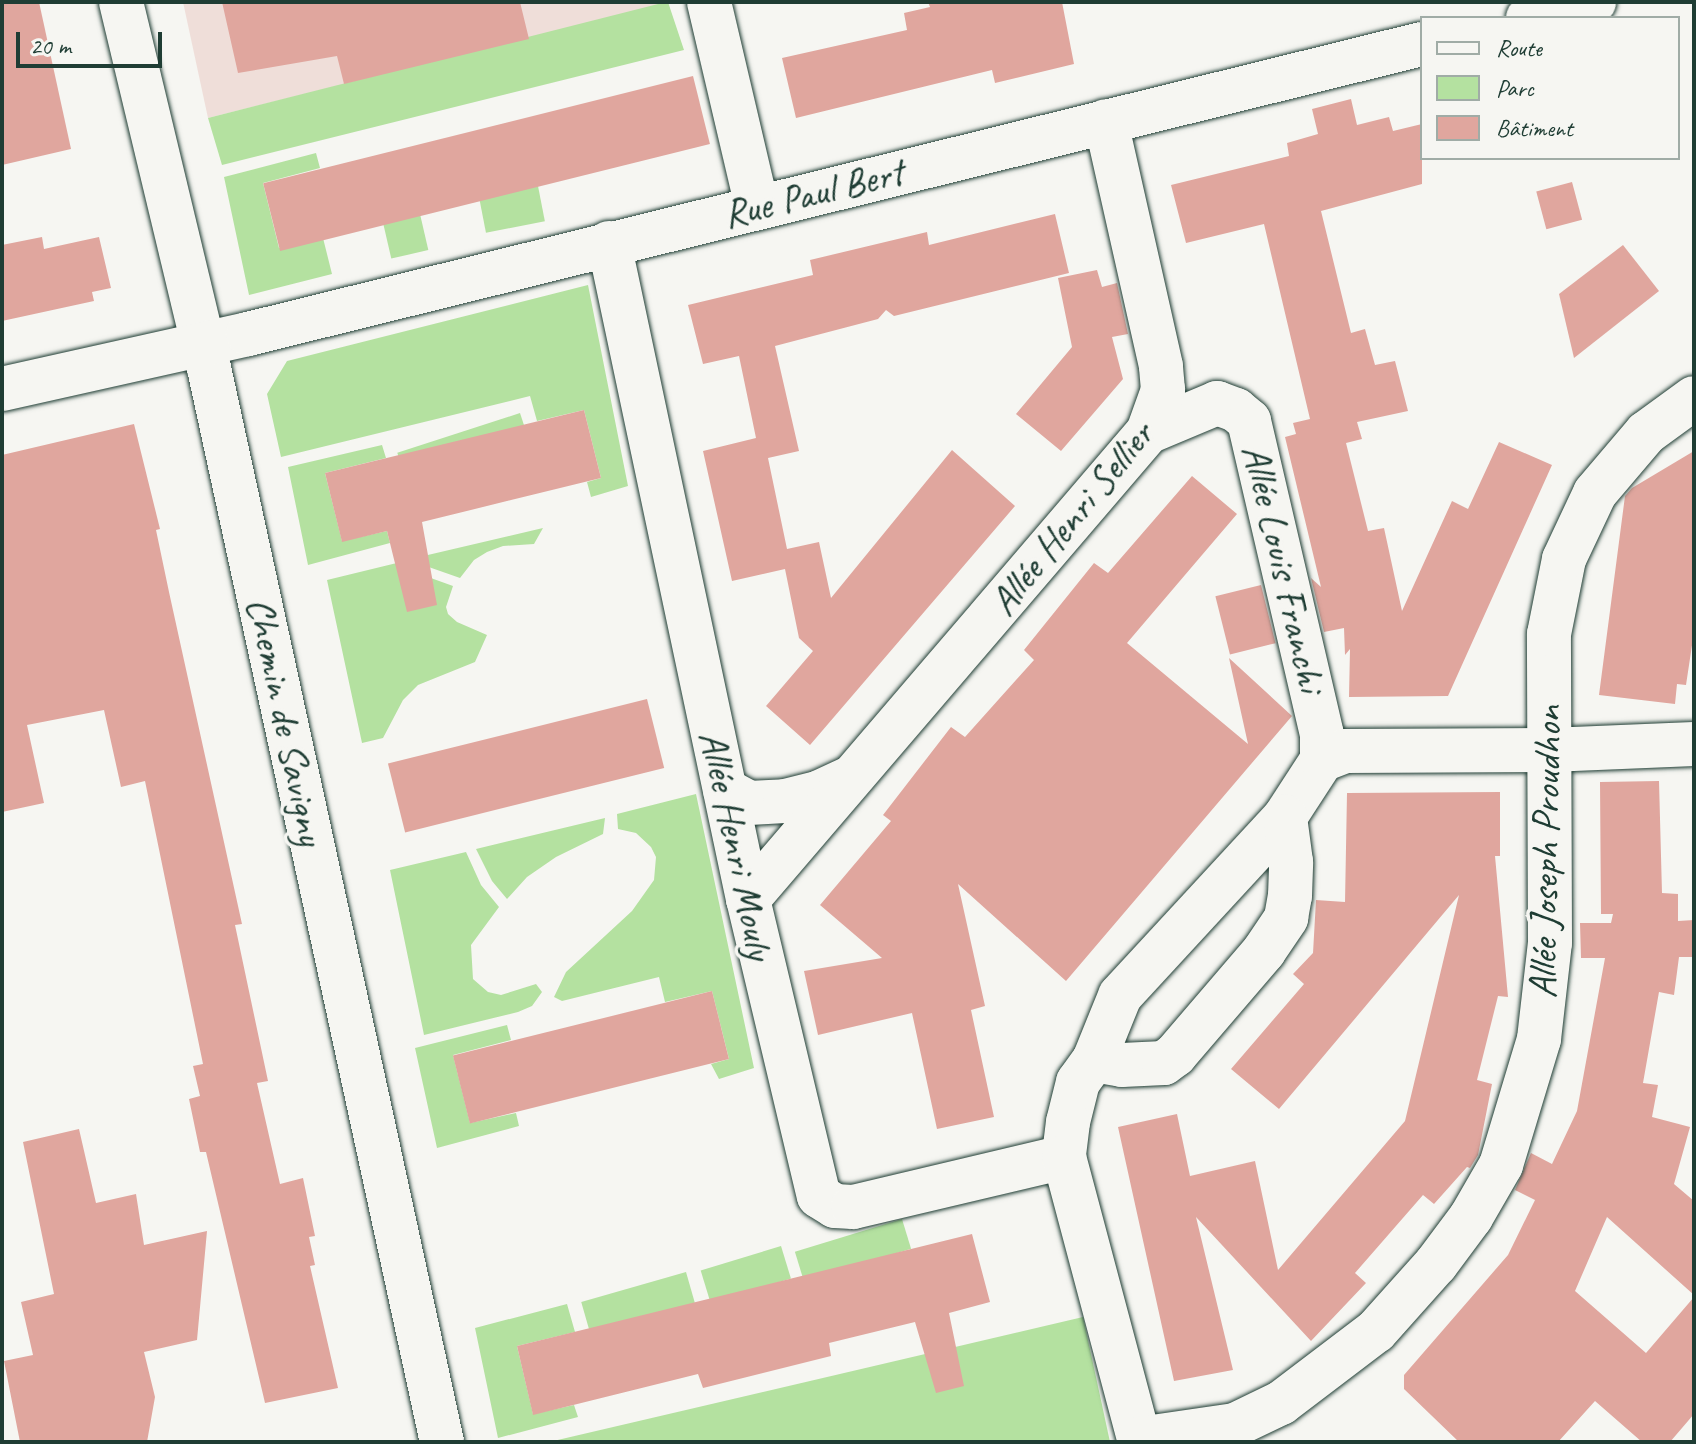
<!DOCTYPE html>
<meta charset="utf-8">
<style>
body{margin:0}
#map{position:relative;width:1696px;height:1444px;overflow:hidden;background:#f6f6f2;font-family:Caveat,sans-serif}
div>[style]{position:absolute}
.built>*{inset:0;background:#efded9}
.green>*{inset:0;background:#b4e1a0;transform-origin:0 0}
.building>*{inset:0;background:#e0a69e;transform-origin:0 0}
.roads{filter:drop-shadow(0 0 2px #1f3d34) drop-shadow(0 0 2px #1f3d34)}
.minor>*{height:44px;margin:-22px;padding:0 22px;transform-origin:22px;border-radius:22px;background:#f6f6f2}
span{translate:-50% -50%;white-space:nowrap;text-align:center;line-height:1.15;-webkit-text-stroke:7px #f6f6f2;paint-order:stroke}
.street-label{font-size:40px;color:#1f3d34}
.frame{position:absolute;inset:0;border:4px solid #1f3d34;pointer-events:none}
.legend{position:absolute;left:1420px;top:16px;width:260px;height:144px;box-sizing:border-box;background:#f6f6f2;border:2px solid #a0aca6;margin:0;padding:10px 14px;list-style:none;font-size:24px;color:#1f3d34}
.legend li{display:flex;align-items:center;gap:16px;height:40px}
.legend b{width:40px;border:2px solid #a0aca6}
.scale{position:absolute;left:16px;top:32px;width:146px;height:36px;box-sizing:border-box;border:4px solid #1f3d34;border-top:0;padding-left:10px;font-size:24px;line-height:28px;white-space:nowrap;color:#1f3d34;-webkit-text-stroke:6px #f6f6f2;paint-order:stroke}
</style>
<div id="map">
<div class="built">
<i style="clip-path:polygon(183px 2px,668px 2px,668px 4px,208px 118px)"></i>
</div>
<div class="green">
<i style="clip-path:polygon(666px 2px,668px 2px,684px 50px,222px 165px,208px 118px)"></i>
<i style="clip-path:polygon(316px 153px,320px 168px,263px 183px,279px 248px,323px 238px,332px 274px,249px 295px,224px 177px)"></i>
<i style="left:538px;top:186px;width:36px;height:60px;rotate:79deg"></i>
<i style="left:420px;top:214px;width:37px;height:38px;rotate:77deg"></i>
<i style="clip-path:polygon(588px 285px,628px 486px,591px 497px,587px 482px,601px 478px,584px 410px,537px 421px,530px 396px,281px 457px,267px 394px,287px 361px)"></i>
<i style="left:520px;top:413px;width:13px;height:129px;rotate:72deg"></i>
<i style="clip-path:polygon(382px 445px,386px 458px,325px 473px,342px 541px,387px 531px,390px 543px,308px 565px,288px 467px)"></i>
<i style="clip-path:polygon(543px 528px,534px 544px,503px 546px,487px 552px,474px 560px,460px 578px,423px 565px,415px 558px)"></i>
<i style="clip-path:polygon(405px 561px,428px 577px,453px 586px,446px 607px,448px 614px,457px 622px,487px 635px,475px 662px,418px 685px,403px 700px,383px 738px,362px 743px,327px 580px)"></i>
<i style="clip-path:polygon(696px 794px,754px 1068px,719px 1079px,711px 1064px,729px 1059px,712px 991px,665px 1002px,659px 977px,562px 1001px,554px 997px,566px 972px,632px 911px,654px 880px,656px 857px,651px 847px,636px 833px,618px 829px,617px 814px)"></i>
<i style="clip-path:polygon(605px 818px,603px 834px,556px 857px,527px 877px,507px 899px,492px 881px,476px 849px)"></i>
<i style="clip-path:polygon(466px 852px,481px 885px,499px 907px,471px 945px,473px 979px,488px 992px,501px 995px,536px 984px,542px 992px,532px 1006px,518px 1012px,424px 1035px,390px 870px)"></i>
<i style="clip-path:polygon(507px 1025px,511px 1040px,453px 1055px,470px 1123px,516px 1113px,519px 1126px,437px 1148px,415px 1048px)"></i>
<i style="left:902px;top:1219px;width:31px;height:112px;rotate:73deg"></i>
<i style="left:781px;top:1246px;width:34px;height:84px;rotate:73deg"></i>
<i style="left:686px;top:1272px;width:32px;height:109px;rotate:74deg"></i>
<i style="clip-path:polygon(567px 1304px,575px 1332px,517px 1346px,533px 1414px,574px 1405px,578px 1417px,498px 1438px,475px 1328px)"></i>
<i style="clip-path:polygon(1083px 1317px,1110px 1442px,549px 1442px)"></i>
</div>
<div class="building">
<i style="clip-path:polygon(2px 2px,39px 2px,71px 149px,2px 165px)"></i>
<i style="clip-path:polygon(222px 2px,520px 2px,529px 39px,344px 84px,337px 56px,238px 73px)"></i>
<i style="clip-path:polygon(928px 2px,1062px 2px,1074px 64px,995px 83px,992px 70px,796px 118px,782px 58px,907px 30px,904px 13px,930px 7px)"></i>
<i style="left:693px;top:76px;width:70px;height:443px;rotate:76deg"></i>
<i style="clip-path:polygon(1351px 99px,1357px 125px,1389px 117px,1393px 131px,1422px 124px,1422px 184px,1321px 211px,1351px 333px,1365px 329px,1375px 365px,1395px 361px,1408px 411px,1357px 422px,1362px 439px,1346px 443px,1368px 531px,1384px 528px,1402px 611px,1452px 501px,1468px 509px,1499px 442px,1552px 465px,1448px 696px,1349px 697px,1350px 649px,1345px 655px,1344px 628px,1324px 632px,1311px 578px,1321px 587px,1285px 437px,1296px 434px,1293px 423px,1310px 419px,1264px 224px,1186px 243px,1171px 185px,1289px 156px,1287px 143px,1318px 134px,1312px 109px)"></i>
<i style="left:1572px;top:182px;width:39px;height:37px;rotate:75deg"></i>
<i style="clip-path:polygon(1055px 214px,1069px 273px,894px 316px,886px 310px,878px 319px,775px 346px,799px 451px,768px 458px,787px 549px,819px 542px,831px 598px,952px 450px,1015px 506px,810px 745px,766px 706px,813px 651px,799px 638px,785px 569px,732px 581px,703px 451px,756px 438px,739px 356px,703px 364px,688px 305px,813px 275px,810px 260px,927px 232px,929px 245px)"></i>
<i style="clip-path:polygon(42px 237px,44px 249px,99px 237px,111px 288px,92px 292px,94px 301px,2px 321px,2px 245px)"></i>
<i style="clip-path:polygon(1623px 245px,1659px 291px,1574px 358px,1559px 294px)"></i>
<i style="clip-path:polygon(1097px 270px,1102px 287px,1117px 283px,1128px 334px,1112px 337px,1123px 379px,1061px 451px,1016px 414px,1072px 347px,1058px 278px)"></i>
<i style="clip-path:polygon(584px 410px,601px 478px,422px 522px,437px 605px,407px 612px,387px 531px,342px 542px,325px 473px)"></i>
<i style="clip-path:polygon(134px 424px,160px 529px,156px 530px,169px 592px,242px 924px,235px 925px,268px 1081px,257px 1083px,280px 1184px,303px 1178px,315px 1236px,309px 1237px,315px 1265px,310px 1266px,338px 1388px,265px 1403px,206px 1152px,200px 1152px,189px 1099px,200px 1096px,193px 1066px,203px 1064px,145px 781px,121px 787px,104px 710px,27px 725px,44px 803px,2px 812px,2px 455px)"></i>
<i style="clip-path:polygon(1694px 451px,1694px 632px,1686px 685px,1677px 684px,1675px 704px,1599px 695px,1625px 496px,1632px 488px)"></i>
<i style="clip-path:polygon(1192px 476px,1237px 514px,1127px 643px,1248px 744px,1229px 658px,1292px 716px,1066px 981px,958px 884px,985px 1006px,971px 1010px,994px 1117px,937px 1129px,912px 1013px,818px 1035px,804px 971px,882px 958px,820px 905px,891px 821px,883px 815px,951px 727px,965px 737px,1034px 660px,1024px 650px,1094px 563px,1108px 573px)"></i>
<i style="left:1261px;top:585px;width:60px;height:47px;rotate:76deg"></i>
<i style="left:647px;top:699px;width:71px;height:267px;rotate:76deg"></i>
<i style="clip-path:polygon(1659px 781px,1662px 893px,1678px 894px,1678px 921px,1694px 920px,1694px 957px,1679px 957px,1674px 995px,1659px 992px,1643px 1083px,1658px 1085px,1652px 1117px,1690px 1127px,1674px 1184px,1694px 1201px,1694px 1295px,1607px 1217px,1575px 1291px,1646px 1353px,1694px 1297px,1694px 1414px,1670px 1442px,1642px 1442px,1595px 1401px,1558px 1442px,1459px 1442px,1404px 1389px,1404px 1375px,1508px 1255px,1535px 1200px,1515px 1190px,1531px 1153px,1552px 1164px,1577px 1111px,1605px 958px,1581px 958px,1580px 923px,1611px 923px,1613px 914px,1601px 914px,1600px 782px)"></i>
<i style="clip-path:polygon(1500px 792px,1500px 856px,1495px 856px,1508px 997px,1498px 996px,1477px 1080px,1492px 1084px,1478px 1155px,1470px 1168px,1467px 1167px,1434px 1204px,1423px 1195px,1355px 1273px,1366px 1283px,1311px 1341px,1196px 1217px,1233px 1370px,1174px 1381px,1118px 1127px,1177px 1114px,1190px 1176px,1255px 1161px,1278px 1270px,1405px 1121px,1459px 895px,1279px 1109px,1231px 1069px,1304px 984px,1293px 974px,1313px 953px,1316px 900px,1345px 902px,1347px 793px)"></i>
<i style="left:712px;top:991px;width:70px;height:267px;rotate:76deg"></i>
<i style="clip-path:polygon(79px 1129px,96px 1203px,136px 1194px,144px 1245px,207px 1231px,197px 1340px,144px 1352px,155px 1397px,147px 1442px,20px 1442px,4px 1361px,33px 1355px,21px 1302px,54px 1294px,23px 1142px)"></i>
<i style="clip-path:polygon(972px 1234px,990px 1302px,949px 1313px,964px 1386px,936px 1393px,915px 1322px,829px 1343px,831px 1356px,703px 1388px,698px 1374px,533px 1415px,517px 1346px)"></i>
</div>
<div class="roads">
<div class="minor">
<i style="left:121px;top:2px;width:376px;rotate:76.5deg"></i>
<i style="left:209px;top:368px;width:1099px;rotate:77.76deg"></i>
<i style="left:709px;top:2px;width:211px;rotate:76.8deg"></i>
<i style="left:1528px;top:18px;width:68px;rotate:-13.6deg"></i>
<i style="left:609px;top:243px;width:671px;rotate:78.04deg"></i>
<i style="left:748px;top:899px;width:305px;rotate:76.6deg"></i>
<i style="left:819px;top:1196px;width:19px;rotate:32deg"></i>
<i style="left:835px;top:1206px;width:18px;rotate:3deg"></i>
<i style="left:853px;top:1207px;width:217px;rotate:-13.3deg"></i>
<i style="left:2px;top:389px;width:252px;rotate:-12.6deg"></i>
<i style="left:248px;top:334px;width:1209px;rotate:-13.88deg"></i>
<i style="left:1148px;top:432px;width:75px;rotate:-22.8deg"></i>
<i style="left:1217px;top:403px;width:20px;rotate:20deg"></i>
<i style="left:1236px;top:410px;width:17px;rotate:40deg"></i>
<i style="left:1249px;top:421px;width:322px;rotate:76.9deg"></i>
<i style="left:1322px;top:735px;width:25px;rotate:90deg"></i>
<i style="left:1322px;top:760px;width:68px;rotate:123deg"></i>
<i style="left:1285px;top:817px;width:243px;rotate:132.7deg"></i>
<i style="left:1120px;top:996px;width:69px;rotate:112.1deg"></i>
<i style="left:1094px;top:1060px;width:27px;rotate:126deg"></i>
<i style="left:1078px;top:1082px;width:41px;rotate:104deg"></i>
<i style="left:1068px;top:1122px;width:35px;rotate:97deg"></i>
<i style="left:1064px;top:1157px;width:292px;rotate:75.1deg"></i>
<i style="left:1139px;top:1439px;width:97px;rotate:-8.3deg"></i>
<i style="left:1235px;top:1425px;width:51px;rotate:-25.6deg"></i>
<i style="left:1281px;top:1403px;width:119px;rotate:-37.2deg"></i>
<i style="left:1376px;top:1331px;width:90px;rotate:-48.2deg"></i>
<i style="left:1436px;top:1264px;width:59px;rotate:-53.3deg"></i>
<i style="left:1471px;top:1217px;width:60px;rotate:-60deg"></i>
<i style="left:1501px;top:1165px;width:132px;rotate:-73.2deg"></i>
<i style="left:1539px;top:1039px;width:97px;rotate:-83.5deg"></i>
<i style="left:1550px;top:943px;width:309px;rotate:-90.2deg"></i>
<i style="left:1549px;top:634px;width:76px;rotate:-78.7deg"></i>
<i style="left:1564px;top:559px;width:73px;rotate:-64.8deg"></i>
<i style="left:1595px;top:493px;width:79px;rotate:-49.6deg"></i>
<i style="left:1646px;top:433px;width:59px;rotate:-36.1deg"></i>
<i style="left:1322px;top:760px;width:25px;rotate:-21deg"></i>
<i style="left:1345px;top:751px;width:204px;rotate:-0.3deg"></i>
<i style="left:1549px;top:750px;width:145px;rotate:-2.4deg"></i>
<i style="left:725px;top:790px;width:27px;rotate:28deg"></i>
<i style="left:749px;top:803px;width:36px;rotate:-3deg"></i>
<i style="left:785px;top:801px;width:36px;rotate:-14deg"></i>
<i style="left:820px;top:792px;width:31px;rotate:-25deg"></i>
<i style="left:748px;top:899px;width:615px;rotate:-49.42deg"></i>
<i style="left:1148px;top:432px;width:45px;rotate:-70.3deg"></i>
<i style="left:1163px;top:390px;width:24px;rotate:-95deg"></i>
<i style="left:1161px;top:366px;width:251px;rotate:-102.7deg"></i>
<i style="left:1094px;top:1060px;width:28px;rotate:10deg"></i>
<i style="left:1122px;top:1065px;width:42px;rotate:-2.7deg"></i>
<i style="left:1164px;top:1063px;width:14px;rotate:-36deg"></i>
<i style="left:1175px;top:1055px;width:137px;rotate:-49.4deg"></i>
<i style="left:1264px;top:951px;width:40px;rotate:-56deg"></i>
<i style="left:1286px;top:918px;width:22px;rotate:-80deg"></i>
<i style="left:1290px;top:896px;width:34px;rotate:-88deg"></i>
<i style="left:1291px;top:862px;width:45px;rotate:-97.6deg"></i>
</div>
</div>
<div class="street-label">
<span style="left:813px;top:193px;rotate:-14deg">Rue Paul Bert</span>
<span style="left:1071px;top:518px;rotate:-51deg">Allée Henri Sellier</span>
<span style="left:1284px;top:568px;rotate:77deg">Allée Louis Franchi</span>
<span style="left:286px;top:721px;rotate:78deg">Chemin de Savigny</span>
<span style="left:737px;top:845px;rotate:78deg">Allée Henri Mouly</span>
<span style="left:1545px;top:852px;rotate:-89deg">Allée Joseph Proudhon</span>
</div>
<div class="frame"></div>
<ul class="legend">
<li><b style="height:10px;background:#f6f6f2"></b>Route</li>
<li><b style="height:22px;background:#b4e1a0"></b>Parc</li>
<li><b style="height:22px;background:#e0a69e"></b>Bâtiment</li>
</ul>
<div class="scale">20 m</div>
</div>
